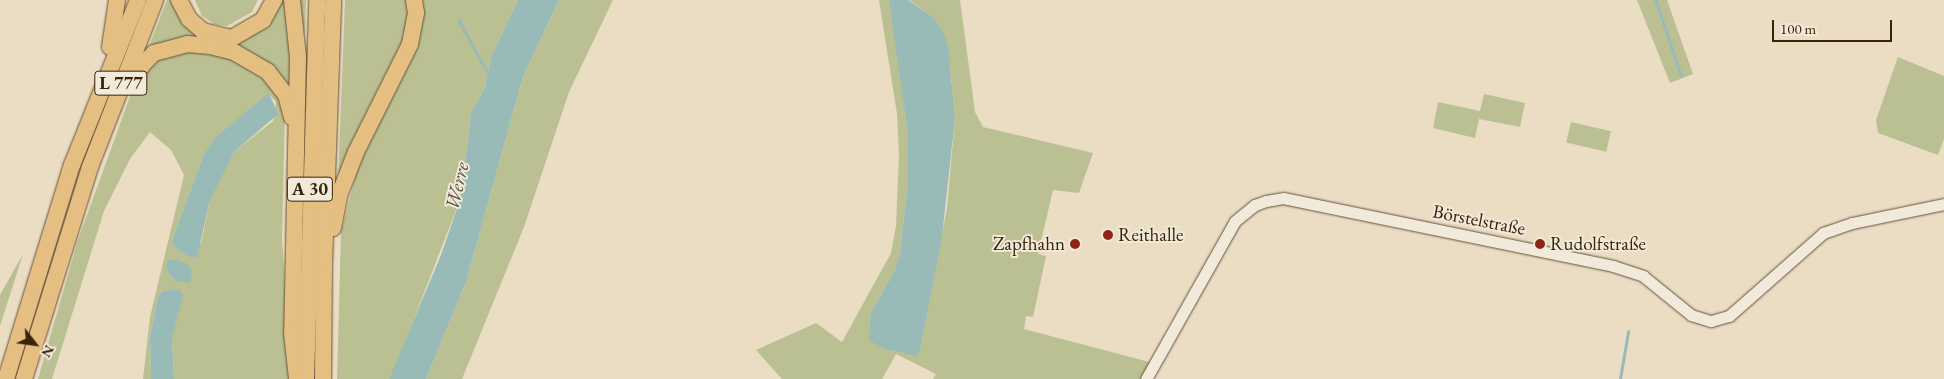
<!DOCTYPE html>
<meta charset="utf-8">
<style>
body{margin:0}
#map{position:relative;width:1944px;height:379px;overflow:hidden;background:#eaddc4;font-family:"EB Garamond",serif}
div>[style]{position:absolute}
.green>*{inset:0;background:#bac091;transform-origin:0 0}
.water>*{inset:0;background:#98bbb7}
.stream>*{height:2.5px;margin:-1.25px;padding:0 1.25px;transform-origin:1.25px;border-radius:1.25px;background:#98bbb7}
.roads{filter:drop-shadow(0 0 1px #655138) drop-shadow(0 0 1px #655138)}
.minor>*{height:11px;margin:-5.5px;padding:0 5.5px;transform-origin:5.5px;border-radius:5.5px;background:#f1e9d9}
.highway>*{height:16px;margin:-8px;padding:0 8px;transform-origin:8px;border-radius:8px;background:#e5be82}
.dots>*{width:14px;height:14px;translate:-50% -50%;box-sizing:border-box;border:2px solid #f1e9d9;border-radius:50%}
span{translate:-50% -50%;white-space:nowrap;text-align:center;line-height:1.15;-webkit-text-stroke:4px #f1e9d9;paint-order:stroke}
.shield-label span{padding:1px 4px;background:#f1e9d9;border:1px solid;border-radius:4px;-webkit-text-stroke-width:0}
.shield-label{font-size:18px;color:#392209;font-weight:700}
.street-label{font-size:19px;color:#392209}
.poi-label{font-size:19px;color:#392209}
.left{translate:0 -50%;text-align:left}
.right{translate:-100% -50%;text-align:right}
.water-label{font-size:20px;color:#56503d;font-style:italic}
.north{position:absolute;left:10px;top:319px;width:50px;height:50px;-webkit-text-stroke:4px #f1e9d9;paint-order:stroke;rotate:120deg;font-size:14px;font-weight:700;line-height:20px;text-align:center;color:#392209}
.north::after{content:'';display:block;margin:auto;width:18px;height:22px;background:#392209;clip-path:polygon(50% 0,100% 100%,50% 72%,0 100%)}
.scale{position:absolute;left:1772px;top:20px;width:120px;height:22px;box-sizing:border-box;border:2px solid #392209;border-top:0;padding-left:6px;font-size:15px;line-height:18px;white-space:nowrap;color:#392209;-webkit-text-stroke:4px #f1e9d9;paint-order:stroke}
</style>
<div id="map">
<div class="green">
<i style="clip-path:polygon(167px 0,174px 0,230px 43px,278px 0,288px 0,292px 21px,291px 97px,229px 48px,145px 56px)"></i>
<i style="clip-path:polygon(195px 0,258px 0,252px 12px,227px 26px,214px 24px,202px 16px)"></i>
<i style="clip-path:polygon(296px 0,306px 0,305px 34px,303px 34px)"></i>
<i style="clip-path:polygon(345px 0,409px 0,410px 28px,338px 182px)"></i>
<i style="clip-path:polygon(421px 0,518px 0,491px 57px,485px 87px,471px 113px,461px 197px,396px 366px,389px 379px,337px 379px,341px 232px,359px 162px)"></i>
<i style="clip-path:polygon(559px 0,613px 0,569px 92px,524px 227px,462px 379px,426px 379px,466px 282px,523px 77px)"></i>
<i style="clip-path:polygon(879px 0,890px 0,908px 135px,908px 180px,900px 253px,894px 272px,871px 312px,920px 351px,947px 208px,955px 118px,950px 65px,933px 17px,909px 0,960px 0,975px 112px,983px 127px,1093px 153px,1079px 193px,1053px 190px,1038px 254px,1046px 256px,1033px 317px,1026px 316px,1024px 329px,1153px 363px,1144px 379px,933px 379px,936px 374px,896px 354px,882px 379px,782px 379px,756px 350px,816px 323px,842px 342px,891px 253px,896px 226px,899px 155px,897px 114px)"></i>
<i style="clip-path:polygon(1637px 0,1667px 0,1693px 74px,1670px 83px)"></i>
<i style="clip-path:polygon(evenodd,181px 51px,210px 53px,248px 63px,276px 90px,285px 111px,282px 239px,291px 379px,174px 379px,172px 338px,179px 289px,162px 291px,158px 297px,150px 336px,151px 379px,143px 379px,150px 317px,184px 175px,171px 150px,150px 132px,130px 159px,104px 211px,52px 379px,38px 379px,78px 240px,133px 88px,159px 58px,181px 51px,269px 94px,276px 102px,273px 121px,234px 152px,220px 176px,210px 200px,201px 244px,172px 241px,203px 156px,269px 94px)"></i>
<i style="clip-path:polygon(1898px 57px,1944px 76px,1944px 139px,1938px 155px,1878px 133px,1876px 120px)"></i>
<i style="clip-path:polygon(1484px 94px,1525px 103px,1520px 127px,1479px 119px,1475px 138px,1433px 128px,1438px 102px,1480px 111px)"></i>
<i style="left:1571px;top:122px;width:41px;height:21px;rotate:13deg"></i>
<i style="clip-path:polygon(23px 254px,0 326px,0 295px)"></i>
</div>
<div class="water">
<i style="clip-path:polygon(518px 0,559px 0,523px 77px,466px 282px,426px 379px,389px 379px,441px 255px,461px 197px,471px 113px,485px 87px,491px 57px)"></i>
<i style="clip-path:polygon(889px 0,908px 0,933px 17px,943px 32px,948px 45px,955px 118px,942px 237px,920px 351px,916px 356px,882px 348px,869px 340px,871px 312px,894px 272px,900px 253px,908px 180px,908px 135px)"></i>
<i style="clip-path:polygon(269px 93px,278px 114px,234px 152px,210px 200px,197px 258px,186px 255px,175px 247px,172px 241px,203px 156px,215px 138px)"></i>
<i style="clip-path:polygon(175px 259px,186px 263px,192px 271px,190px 283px,176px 281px,169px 274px,166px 266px,168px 260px)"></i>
<i style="clip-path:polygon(179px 289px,183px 295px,172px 338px,174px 379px,151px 379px,150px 336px,158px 297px,162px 291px)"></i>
</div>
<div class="stream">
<i style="left:1656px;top:0;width:79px;rotate:71.6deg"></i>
<i style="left:459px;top:20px;width:60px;rotate:61.3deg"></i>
<i style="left:1620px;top:379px;width:48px;rotate:-80.3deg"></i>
</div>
<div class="roads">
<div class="minor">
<i style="left:1146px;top:379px;width:181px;rotate:-60.6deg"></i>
<i style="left:1235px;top:221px;width:26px;rotate:-39deg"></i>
<i style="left:1255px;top:205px;width:12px;rotate:-20deg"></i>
<i style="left:1266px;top:201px;width:17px;rotate:-10deg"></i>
<i style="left:1283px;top:198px;width:337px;rotate:11.6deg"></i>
<i style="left:1613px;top:266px;width:32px;rotate:18deg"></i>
<i style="left:1643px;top:276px;width:62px;rotate:39.1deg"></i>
<i style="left:1691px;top:315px;width:21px;rotate:17deg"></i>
<i style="left:1711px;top:321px;width:19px;rotate:-16deg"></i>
<i style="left:1729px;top:316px;width:125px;rotate:-41.4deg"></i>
<i style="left:1823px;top:233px;width:31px;rotate:-19deg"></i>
<i style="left:1852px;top:223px;width:94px;rotate:-11.7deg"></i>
</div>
<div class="highway">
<i style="left:179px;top:0;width:21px;rotate:62deg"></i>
<i style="left:189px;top:19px;width:18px;rotate:41deg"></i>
<i style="left:203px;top:31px;width:30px;rotate:14deg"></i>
<i style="left:232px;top:38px;width:36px;rotate:-30deg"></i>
<i style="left:263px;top:20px;width:23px;rotate:-61deg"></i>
<i style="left:292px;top:0;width:57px;rotate:84deg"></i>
<i style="left:298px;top:57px;width:276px;rotate:91.2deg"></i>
<i style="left:292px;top:333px;width:46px;rotate:83.8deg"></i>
<i style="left:110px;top:47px;width:48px;rotate:-81.5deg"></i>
<i style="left:129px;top:85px;width:27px;rotate:-56deg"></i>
<i style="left:144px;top:63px;width:14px;rotate:-45deg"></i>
<i style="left:154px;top:53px;width:34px;rotate:-15deg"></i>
<i style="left:187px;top:44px;width:23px;rotate:5deg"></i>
<i style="left:210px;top:46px;width:25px;rotate:14deg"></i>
<i style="left:234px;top:52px;width:39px;rotate:30deg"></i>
<i style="left:268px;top:72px;width:29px;rotate:52deg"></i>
<i style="left:286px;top:95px;width:23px;rotate:75deg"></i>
<i style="left:333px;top:228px;width:36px;rotate:-79deg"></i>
<i style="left:340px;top:193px;width:44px;rotate:-68.7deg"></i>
<i style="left:356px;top:152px;width:121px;rotate:-63.4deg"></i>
<i style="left:410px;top:44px;width:32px;rotate:-79deg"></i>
<i style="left:416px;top:13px;width:13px;rotate:-99deg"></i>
<i style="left:6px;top:379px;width:224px;rotate:-72.9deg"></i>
<i style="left:72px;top:165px;width:178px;rotate:-68.2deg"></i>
<i style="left:24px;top:379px;width:222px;rotate:-72.7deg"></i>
<i style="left:90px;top:167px;width:179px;rotate:-68.7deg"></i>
<i style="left:306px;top:379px;width:379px;rotate:-88.3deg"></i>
<i style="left:323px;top:379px;width:115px;rotate:-89.5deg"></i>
<i style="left:324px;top:264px;width:264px;rotate:-88deg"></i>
</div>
</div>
<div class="dots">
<i style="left:1108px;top:235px;background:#8f2418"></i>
<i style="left:1075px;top:244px;background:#8f2418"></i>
<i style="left:1540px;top:244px;background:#8f2418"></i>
</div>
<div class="shield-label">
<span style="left:121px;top:83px">L 777</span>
<span style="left:310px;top:189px">A 30</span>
</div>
<div class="street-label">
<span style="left:1479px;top:220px;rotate:11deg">Börstelstraße</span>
</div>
<div class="poi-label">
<span class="left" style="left:1118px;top:235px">Reithalle</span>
<span class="right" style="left:1065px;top:244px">Zapfhahn</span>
<span class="left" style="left:1550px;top:244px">Rudolfstraße</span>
</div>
<div class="water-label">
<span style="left:457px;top:186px;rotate:-77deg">Werre</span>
</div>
<div class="north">N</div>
<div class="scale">100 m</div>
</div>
